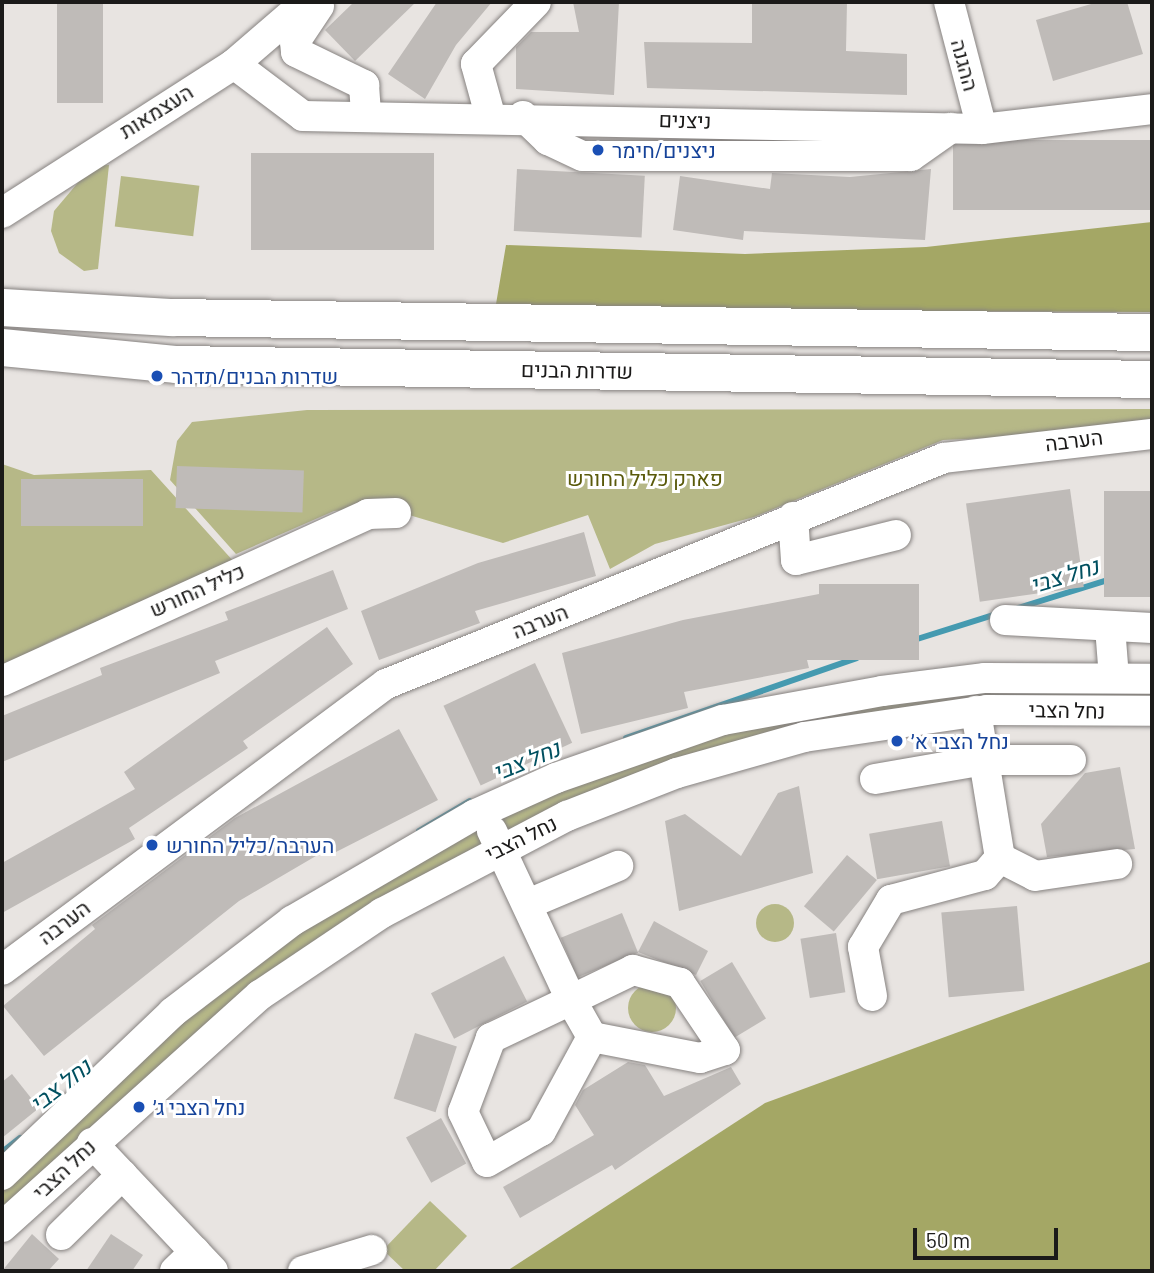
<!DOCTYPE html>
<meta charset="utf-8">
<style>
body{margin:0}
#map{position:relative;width:1154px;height:1273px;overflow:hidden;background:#e8e4e1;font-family:Barlow,Heebo,sans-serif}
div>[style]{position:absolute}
.green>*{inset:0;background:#b6b887;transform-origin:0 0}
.round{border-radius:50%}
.forest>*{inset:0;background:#a4a765}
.stream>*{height:6px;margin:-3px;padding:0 3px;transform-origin:3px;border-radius:3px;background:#459ab0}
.building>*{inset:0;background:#bfbbb8;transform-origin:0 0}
.roads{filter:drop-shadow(0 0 2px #868280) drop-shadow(0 0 2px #868280)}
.minor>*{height:30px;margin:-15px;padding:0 15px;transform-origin:15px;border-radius:15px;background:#fff}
.major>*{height:37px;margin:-18.5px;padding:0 18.5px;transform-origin:18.5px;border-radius:18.5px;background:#fff}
.dots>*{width:19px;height:19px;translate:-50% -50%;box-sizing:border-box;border:4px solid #fff;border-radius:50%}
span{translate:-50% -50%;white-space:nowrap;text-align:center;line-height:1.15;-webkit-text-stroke:6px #fff;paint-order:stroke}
.street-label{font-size:21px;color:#1b1a19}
.transit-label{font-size:21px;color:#164399}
.left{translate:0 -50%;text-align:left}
.park-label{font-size:21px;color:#5a5a0b}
.water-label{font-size:23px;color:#015060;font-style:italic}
.frame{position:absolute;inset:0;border:4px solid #1b1a19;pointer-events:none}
.scale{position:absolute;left:913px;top:1228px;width:145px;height:32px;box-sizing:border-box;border:4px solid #1b1a19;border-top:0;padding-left:9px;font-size:21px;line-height:24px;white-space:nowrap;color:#1b1a19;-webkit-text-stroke:5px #fff;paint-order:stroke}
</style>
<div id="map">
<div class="green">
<i style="clip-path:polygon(109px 165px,98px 269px,84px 271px,59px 253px,51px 231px,54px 211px,92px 166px)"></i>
<i style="left:121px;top:176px;width:79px;height:51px;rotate:7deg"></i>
<i style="clip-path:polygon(1152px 409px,1152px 431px,943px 440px,754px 517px,655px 544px,610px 569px,588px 515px,503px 543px,379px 506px,334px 511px,236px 554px,170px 480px,177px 441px,192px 422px,307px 410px)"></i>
<i style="clip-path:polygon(2px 464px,34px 475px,151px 470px,235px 563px,51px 641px,2px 669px)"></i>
<i style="clip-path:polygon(1152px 682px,1152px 707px,881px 719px,509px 838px,499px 806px,557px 781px,850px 698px)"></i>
<i style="clip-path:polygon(476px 818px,490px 847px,388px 903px,2px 1221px,2px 1179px,176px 1013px)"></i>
<i class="round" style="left:756px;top:904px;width:38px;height:38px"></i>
<i class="round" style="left:628px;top:984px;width:48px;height:48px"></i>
<i style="clip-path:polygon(430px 1201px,467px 1236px,434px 1271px,405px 1271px,383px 1250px)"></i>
</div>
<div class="forest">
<i style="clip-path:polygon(1152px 222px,1152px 312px,495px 310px,506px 245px,745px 254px,926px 247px)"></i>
<i style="clip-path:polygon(1152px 961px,1152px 1271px,507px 1271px,765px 1103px)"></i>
</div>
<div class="stream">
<i style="left:1018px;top:608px;width:97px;rotate:-17.3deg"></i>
<i style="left:914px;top:640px;width:87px;rotate:-17.4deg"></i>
<i style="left:626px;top:738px;width:244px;rotate:-19.1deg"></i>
<i style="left:419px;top:831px;width:59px;rotate:-30.5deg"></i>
<i style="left:2px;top:1152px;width:23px;rotate:-38deg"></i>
</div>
<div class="building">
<i style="left:57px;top:2px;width:46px;height:101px"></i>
<i style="clip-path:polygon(354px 2px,416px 2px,355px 61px,325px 30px)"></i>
<i style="clip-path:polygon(437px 2px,492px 2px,456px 45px,425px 99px,388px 74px)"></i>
<i style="clip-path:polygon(573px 2px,619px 2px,614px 95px,516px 89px,516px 47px,531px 32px,579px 32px)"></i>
<i style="clip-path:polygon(752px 2px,847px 2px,846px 51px,907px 54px,907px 95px,647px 88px,644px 42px,752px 43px)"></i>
<i style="clip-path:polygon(1098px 2px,1127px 2px,1143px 54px,1053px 81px,1036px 20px)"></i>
<i style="left:1152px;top:140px;width:70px;height:199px;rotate:90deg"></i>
<i style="left:251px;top:153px;width:183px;height:97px"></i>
<i style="left:517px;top:169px;width:128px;height:62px;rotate:3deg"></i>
<i style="clip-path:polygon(931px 169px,925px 240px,744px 231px,743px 240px,673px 230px,680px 176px,770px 189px,772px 173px,850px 177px)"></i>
<i style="left:177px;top:466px;width:127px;height:42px;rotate:2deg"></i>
<i style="left:143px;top:479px;width:47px;height:122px;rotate:90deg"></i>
<i style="left:1070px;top:489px;width:99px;height:105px;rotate:82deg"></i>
<i style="left:1104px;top:491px;width:48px;height:106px"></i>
<i style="clip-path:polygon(584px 532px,596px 576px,475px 611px,480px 623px,379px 660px,361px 611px,478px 563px)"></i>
<i style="clip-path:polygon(333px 570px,348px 609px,215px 661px,220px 673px,2px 762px,2px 716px,102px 675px,100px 668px,228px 620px,225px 612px)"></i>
<i style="clip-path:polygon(819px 584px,919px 584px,919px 660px,807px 660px,809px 668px,684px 692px,688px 708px,581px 734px,562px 653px,683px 620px,819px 594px)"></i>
<i style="clip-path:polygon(327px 627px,353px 664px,243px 741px,248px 748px,129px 828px,135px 839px,2px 913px,2px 863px,135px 789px,124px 772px)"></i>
<i style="left:535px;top:663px;width:88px;height:101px;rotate:65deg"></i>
<i style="clip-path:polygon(399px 729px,438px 800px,336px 852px,333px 846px,239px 901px,44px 1056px,3px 1006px,95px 929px,92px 925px,235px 818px)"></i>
<i style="clip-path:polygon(1120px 767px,1135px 849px,1047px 857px,1041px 824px,1085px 773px)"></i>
<i style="clip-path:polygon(799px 786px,813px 873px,679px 911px,665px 821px,685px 814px,741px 856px,778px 793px)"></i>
<i style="left:942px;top:821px;width:46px;height:74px;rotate:80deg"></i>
<i style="left:847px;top:855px;width:39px;height:67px;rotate:40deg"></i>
<i style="left:1017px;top:906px;width:85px;height:76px;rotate:85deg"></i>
<i style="left:622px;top:913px;width:43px;height:66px;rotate:68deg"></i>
<i style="clip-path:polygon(654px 921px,708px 951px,696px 975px,638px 952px)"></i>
<i style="left:836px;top:933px;width:60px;height:36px;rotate:81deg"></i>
<i style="left:504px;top:956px;width:51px;height:82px;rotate:63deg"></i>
<i style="left:732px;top:962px;width:66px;height:37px;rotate:59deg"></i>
<i style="left:415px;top:1033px;width:44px;height:69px;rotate:18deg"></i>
<i style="clip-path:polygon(628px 1062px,645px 1065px,664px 1096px,731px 1067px,741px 1084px,615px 1170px,612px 1165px,520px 1218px,503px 1187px,594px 1135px,575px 1105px,583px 1090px)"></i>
<i style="clip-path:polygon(12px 1074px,39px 1108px,2px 1138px,2px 1082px)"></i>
<i style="left:441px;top:1118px;width:52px;height:40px;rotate:61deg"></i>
<i style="clip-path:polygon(32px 1234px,59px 1259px,48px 1271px,2px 1271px)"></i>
<i style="clip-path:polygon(111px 1234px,143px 1255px,132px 1271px,86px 1271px)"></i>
</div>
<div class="roads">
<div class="minor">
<i style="left:949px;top:2px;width:131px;rotate:75.4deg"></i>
<i style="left:319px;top:6px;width:43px;rotate:123.7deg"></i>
<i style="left:295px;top:42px;width:10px;rotate:84deg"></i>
<i style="left:296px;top:52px;width:76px;rotate:25.9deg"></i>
<i style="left:364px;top:85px;width:30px;rotate:86deg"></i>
<i style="left:234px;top:64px;width:86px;rotate:37deg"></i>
<i style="left:303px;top:116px;width:679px;rotate:1.1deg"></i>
<i style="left:982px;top:129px;width:171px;rotate:-6.7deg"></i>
<i style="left:490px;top:115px;width:53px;rotate:-105.4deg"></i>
<i style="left:476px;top:64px;width:86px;rotate:-45.9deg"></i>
<i style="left:523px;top:116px;width:35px;rotate:44deg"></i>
<i style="left:548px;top:140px;width:38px;rotate:25deg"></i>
<i style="left:583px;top:156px;width:328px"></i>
<i style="left:911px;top:156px;width:49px;rotate:-35deg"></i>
<i style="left:2px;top:213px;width:276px;rotate:-32.7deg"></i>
<i style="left:234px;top:64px;width:95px;rotate:-40.7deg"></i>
<i style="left:793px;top:517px;width:43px;rotate:86deg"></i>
<i style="left:796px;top:560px;width:103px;rotate:-14deg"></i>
<i style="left:1005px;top:620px;width:147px;rotate:3.1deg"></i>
<i style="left:1110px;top:627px;width:51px;rotate:85.5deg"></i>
<i style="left:2px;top:681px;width:402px;rotate:-24.5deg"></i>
<i style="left:368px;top:514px;width:28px;rotate:-2deg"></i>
<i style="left:875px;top:779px;width:111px;rotate:-9.9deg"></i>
<i style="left:984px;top:760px;width:87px"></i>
<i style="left:492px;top:831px;width:187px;rotate:64.9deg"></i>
<i style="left:571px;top:1000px;width:43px;rotate:60.4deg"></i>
<i style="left:592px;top:1037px;width:110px;rotate:11deg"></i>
<i style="left:700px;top:1058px;width:26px;rotate:-18deg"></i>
<i style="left:725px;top:1050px;width:81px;rotate:-123.9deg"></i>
<i style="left:680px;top:983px;width:49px;rotate:-164.5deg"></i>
<i style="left:633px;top:970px;width:69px;rotate:154.2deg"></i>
<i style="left:571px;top:1000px;width:89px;rotate:154.6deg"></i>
<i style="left:491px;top:1038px;width:79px;rotate:110.7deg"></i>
<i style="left:463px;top:1112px;width:55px;rotate:64.4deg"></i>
<i style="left:487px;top:1162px;width:62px;rotate:-29.9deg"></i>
<i style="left:541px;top:1131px;width:107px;rotate:-61.5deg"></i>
<i style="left:1000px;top:858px;width:39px;rotate:27deg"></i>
<i style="left:1035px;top:876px;width:83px;rotate:-8.3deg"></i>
<i style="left:528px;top:904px;width:98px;rotate:-22.9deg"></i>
<i style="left:2px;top:970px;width:479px;rotate:-36.7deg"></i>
<i style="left:386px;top:684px;width:602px;rotate:-22.05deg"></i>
<i style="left:944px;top:458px;width:209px;rotate:-6.6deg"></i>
<i style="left:872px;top:996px;width:50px;rotate:-100.4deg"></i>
<i style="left:863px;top:947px;width:55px;rotate:-59.2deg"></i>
<i style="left:891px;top:900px;width:97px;rotate:-14.9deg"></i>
<i style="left:985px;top:875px;width:23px;rotate:-49deg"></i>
<i style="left:1000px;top:858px;width:149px;rotate:-99.3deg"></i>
<i style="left:92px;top:1143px;width:176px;rotate:46.6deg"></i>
<i style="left:2px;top:1175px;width:236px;rotate:-43.6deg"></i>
<i style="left:173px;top:1012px;width:150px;rotate:-37.4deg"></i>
<i style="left:292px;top:921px;width:211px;rotate:-30.2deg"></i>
<i style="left:474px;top:815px;width:90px;rotate:-24.3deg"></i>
<i style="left:556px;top:778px;width:177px;rotate:-19.2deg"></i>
<i style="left:723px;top:720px;width:162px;rotate:-10.3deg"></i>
<i style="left:882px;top:691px;width:104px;rotate:-7.2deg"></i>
<i style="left:985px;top:678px;width:167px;rotate:0.3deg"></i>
<i style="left:2px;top:1227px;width:347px;rotate:-42deg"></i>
<i style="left:260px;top:995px;width:147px;rotate:-33.9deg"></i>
<i style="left:382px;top:913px;width:209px;rotate:-27.7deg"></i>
<i style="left:567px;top:816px;width:118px;rotate:-21.4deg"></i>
<i style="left:677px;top:773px;width:132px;rotate:-15.8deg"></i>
<i style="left:804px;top:737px;width:185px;rotate:-8.4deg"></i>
<i style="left:987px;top:710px;width:165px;rotate:0.3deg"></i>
<i style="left:61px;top:1235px;width:86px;rotate:-44.5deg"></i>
<i style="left:175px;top:1271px;width:28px;rotate:-44deg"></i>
<i style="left:303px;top:1271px;width:72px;rotate:-16.9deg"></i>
</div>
<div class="major">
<i style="left:2px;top:307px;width:170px;rotate:3.4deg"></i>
<i style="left:172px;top:317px;width:980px;rotate:0.88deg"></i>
<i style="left:2px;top:347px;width:175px;rotate:5.6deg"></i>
<i style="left:176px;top:364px;width:976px;rotate:0.88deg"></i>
</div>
</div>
<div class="dots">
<i style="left:598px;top:150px;background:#1a4fb4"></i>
<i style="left:157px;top:376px;background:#1a4fb4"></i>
<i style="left:897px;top:741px;background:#1a4fb4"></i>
<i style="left:152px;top:845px;background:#1a4fb4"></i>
<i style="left:139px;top:1107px;background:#1a4fb4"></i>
</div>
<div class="street-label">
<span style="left:965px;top:65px;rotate:75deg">ההגנה</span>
<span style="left:156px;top:111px;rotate:-32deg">העצמאות</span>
<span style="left:685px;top:120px;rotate:2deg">ניצנים</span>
<span style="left:577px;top:370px;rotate:1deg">שדרות הבנים</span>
<span style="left:1074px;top:440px;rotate:-7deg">הערבה</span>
<span style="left:197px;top:590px;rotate:-24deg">כליל החורש</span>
<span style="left:540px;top:621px;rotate:-22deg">הערבה</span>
<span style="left:1067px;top:710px;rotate:1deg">נחל הצבי</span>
<span style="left:521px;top:838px;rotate:-26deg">נחל הצבי</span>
<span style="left:64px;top:922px;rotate:-37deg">הערבה</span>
<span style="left:64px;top:1169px;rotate:-43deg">נחל הצבי</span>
</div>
<div class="transit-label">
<span class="left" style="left:612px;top:150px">ניצנים/חימר</span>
<span class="left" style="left:171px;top:376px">שדרות הבנים/תדהר</span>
<span class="left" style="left:911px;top:741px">נחל הצבי א׳</span>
<span class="left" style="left:166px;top:845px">הערבה/כליל החורש</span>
<span class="left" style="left:153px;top:1107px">נחל הצבי ג׳</span>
</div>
<div class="park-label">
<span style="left:645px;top:478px">פארק כליל החורש</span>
</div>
<div class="water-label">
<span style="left:1064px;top:575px;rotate:-17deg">נחל צבי</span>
<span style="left:526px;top:760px;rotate:-22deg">נחל צבי</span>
<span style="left:60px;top:1085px;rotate:-38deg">נחל צבי</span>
</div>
<div class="frame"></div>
<div class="scale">50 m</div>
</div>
